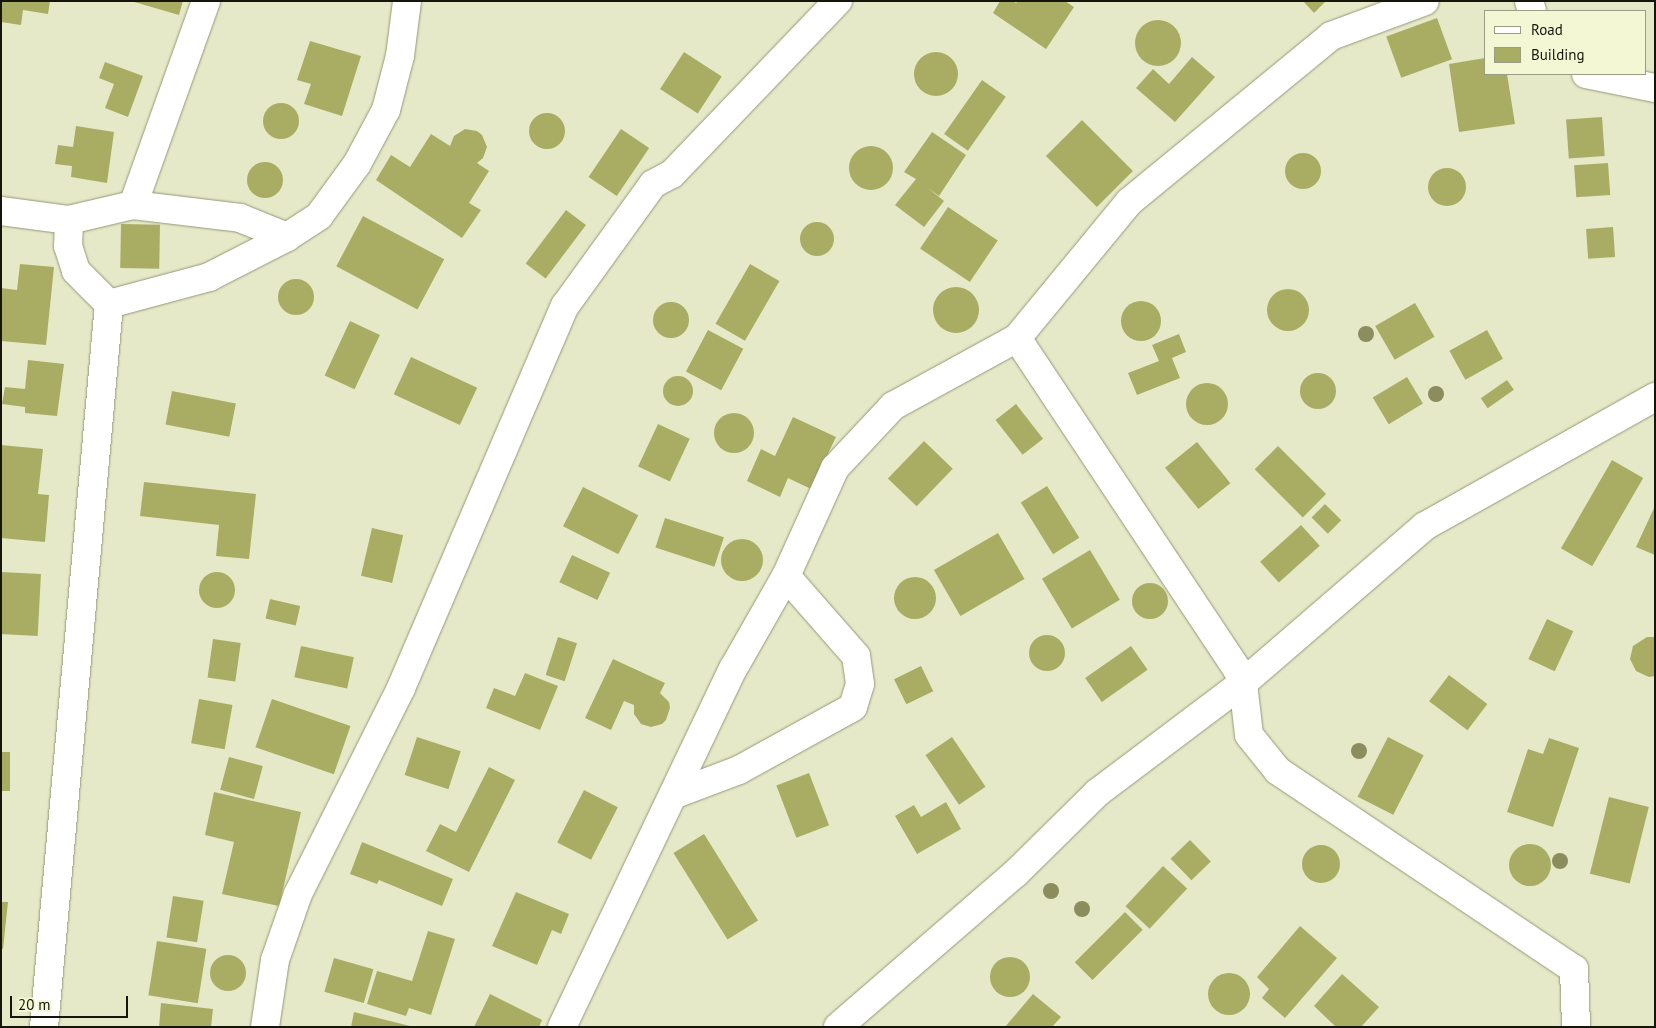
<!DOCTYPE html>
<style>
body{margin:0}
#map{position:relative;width:1656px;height:1028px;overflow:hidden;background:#e6e9c7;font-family:"PT Sans",sans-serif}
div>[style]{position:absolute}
.building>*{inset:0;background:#a9ad63;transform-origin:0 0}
.round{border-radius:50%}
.roads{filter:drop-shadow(0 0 1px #959878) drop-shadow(0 0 1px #959878)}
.minor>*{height:28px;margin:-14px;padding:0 14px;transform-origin:14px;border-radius:14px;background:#fff}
.trees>*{width:16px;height:16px;margin:-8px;border-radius:50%;background:#8b8d5d}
span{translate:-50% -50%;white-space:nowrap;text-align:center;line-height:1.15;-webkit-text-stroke:4.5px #f3f7d4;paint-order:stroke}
.frame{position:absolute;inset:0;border:2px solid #151509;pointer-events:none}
.legend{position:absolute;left:1484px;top:10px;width:162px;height:65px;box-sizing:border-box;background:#f3f7d4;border:1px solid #9a9d83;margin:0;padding:6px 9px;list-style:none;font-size:15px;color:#151509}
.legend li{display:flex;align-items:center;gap:10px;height:25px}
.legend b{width:25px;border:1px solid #9a9d83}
.scale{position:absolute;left:10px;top:996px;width:118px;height:22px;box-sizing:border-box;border:2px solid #151509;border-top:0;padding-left:6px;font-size:15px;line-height:18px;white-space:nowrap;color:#151509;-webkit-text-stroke:4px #f3f7d4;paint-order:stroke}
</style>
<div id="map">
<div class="building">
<i style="clip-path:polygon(1px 1px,50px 1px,48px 14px,23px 10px,21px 25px,1px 22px)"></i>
<i style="clip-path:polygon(131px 1px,183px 1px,179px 15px)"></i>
<i style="clip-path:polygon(1000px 1px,1013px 1px,1016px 3px,1018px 1px,1065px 1px,1074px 7px,1046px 49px,993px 13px)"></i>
<i style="clip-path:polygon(1303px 1px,1326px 1px,1314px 13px)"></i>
<i style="left:1437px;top:18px;width:44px;height:54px;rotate:70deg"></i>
<i class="round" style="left:1135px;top:20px;width:46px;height:46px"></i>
<i style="clip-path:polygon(310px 41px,361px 56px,342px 116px,304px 104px,311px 84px,297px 80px)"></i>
<i style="left:684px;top:52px;width:45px;height:44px;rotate:33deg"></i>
<i class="round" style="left:914px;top:52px;width:44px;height:44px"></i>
<i style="clip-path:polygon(1192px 57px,1215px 77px,1175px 122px,1136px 88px,1153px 69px,1169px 84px)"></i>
<i style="clip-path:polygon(1485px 58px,1485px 74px,1507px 74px,1515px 124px,1459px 132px,1449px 64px)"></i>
<i style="clip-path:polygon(105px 62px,143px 76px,128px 117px,105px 108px,114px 84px,99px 78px)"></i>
<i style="left:982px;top:80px;width:29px;height:66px;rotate:35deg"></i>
<i class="round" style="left:263px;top:103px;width:36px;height:36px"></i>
<i class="round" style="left:529px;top:113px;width:36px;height:36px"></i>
<i style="left:1602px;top:117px;width:39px;height:36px;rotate:86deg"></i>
<i style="left:1082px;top:120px;width:72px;height:51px;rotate:45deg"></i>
<i style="clip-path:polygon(76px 126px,114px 132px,107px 183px,71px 177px,72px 166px,55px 164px,58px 145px,73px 147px)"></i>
<i style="clip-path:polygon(465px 129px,477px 131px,482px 135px,487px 147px,483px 158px,477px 163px,489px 171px,469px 203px,481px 210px,462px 238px,376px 180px,391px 155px,410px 167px,431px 134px,450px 146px,454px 136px)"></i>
<i style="left:621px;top:129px;width:34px;height:58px;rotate:34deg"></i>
<i style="clip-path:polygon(932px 132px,966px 155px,939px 196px,928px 188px,944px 201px,924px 227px,895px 205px,916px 179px,904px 172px)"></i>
<i class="round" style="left:849px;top:146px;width:44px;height:44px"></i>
<i class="round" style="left:1285px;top:153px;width:36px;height:36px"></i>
<i class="round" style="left:247px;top:162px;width:36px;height:36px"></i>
<i style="left:1608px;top:163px;width:32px;height:34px;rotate:86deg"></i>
<i class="round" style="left:1428px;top:168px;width:38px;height:38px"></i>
<i style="left:948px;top:207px;width:60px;height:50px;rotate:34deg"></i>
<i style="left:566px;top:210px;width:25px;height:67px;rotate:37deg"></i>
<i style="left:363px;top:216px;width:92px;height:57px;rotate:28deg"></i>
<i class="round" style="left:800px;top:222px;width:34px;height:34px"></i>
<i style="left:121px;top:224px;width:39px;height:44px;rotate:1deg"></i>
<i style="left:1613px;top:227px;width:30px;height:27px;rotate:86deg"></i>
<i style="clip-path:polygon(20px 264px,54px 267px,46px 345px,1px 341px,1px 288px,17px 290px)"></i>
<i style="left:750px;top:264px;width:34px;height:69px;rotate:30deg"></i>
<i class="round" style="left:278px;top:279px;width:36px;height:36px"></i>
<i class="round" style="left:933px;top:287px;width:46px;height:46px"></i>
<i class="round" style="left:1267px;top:289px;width:42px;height:42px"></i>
<i class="round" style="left:1121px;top:301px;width:40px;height:40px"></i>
<i class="round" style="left:653px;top:302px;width:36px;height:36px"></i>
<i style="left:1415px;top:303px;width:39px;height:46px;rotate:60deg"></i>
<i style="left:350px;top:321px;width:33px;height:60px;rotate:25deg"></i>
<i style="left:708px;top:330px;width:40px;height:47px;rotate:28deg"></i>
<i style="left:1487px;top:330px;width:33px;height:43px;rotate:61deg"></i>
<i style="clip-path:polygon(1179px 334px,1186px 352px,1172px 358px,1180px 378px,1137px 395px,1128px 373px,1159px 361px,1152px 345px)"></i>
<i style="left:411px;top:357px;width:73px;height:41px;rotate:25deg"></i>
<i style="clip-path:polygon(28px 360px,64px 364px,57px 416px,25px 413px,25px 407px,2px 404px,5px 387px,25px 389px)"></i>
<i class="round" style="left:1300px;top:373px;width:36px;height:36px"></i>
<i class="round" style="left:663px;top:376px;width:30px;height:30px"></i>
<i style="left:1407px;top:377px;width:31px;height:40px;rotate:59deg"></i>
<i style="left:1507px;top:380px;width:12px;height:32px;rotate:55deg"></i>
<i class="round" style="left:1186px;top:383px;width:42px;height:42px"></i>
<i style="left:172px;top:391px;width:65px;height:34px;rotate:11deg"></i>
<i style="left:1016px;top:404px;width:44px;height:26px;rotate:52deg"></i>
<i class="round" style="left:714px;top:413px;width:40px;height:40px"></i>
<i style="clip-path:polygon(793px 417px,836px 437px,811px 489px,788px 478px,780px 497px,747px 481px,761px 449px,775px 456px)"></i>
<i style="left:658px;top:424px;width:35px;height:47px;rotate:25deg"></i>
<i style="left:924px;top:441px;width:40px;height:52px;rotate:44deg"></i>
<i style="left:1197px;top:442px;width:53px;height:41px;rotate:51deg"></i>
<i style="clip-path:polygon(1px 445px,43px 449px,38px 494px,49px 495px,45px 542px,1px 538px)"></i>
<i style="left:1278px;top:446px;width:68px;height:33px;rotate:45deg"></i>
<i style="left:1612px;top:460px;width:36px;height:102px;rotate:30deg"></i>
<i style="clip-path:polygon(144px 482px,256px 494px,249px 559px,216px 556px,219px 525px,140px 516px)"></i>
<i style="left:1047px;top:486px;width:61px;height:31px;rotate:58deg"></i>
<i style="left:583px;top:487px;width:62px;height:44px;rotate:27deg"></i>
<i style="left:1325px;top:504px;width:23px;height:19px;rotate:45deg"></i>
<i style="clip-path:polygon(1655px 506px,1655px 555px,1636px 547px)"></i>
<i style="left:665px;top:518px;width:62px;height:31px;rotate:18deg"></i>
<i style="left:1301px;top:525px;width:28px;height:55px;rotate:48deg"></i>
<i style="left:372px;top:528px;width:32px;height:49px;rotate:13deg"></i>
<i style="left:998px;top:533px;width:53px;height:74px;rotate:60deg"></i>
<i class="round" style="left:721px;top:539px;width:42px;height:42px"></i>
<i style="left:1090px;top:550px;width:58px;height:56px;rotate:59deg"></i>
<i style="left:572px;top:555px;width:42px;height:30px;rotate:25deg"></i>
<i style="left:1px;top:572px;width:40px;height:62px;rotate:3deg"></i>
<i class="round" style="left:199px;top:572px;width:36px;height:36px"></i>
<i class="round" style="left:894px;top:577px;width:42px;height:42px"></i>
<i class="round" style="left:1132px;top:583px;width:36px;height:36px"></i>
<i style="left:270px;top:599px;width:31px;height:20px;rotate:13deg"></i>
<i style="left:1547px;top:619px;width:29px;height:44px;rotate:25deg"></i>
<i class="round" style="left:1029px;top:635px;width:36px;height:36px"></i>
<i style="left:558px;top:637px;width:20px;height:40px;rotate:18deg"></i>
<i style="clip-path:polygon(1647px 637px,1655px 637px,1655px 676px,1649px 677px,1636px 671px,1630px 659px,1633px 646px)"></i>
<i style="left:213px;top:639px;width:28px;height:39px;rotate:8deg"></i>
<i style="left:301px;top:646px;width:54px;height:32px;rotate:12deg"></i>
<i style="left:1131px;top:646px;width:29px;height:56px;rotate:55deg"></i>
<i style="clip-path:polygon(613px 659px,665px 683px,660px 693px,669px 702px,670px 708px,666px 720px,662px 724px,651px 727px,641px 724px,634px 714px,634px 705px,624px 701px,611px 730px,585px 718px)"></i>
<i style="left:921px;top:666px;width:28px;height:30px;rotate:64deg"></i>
<i style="clip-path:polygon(525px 673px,558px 686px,540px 730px,486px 708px,494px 688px,515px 696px)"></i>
<i style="left:1449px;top:675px;width:48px;height:33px;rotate:37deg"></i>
<i style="left:199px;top:699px;width:34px;height:45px;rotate:10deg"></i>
<i style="left:272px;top:699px;width:83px;height:51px;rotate:19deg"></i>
<i style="left:417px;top:737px;width:46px;height:40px;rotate:18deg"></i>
<i style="left:952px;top:737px;width:60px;height:32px;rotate:56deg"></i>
<i style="left:1388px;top:737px;width:40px;height:67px;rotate:27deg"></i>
<i style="clip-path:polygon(1549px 738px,1579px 748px,1553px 827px,1507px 812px,1528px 749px,1543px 754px)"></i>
<i style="left:1px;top:752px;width:9px;height:39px"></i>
<i style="left:229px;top:757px;width:35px;height:34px;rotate:15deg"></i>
<i style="clip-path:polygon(489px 767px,515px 780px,469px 872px,426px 851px,440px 824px,456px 832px)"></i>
<i style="left:809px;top:773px;width:56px;height:35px;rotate:69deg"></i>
<i style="left:584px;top:790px;width:38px;height:59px;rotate:27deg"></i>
<i style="clip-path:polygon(214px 792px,301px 812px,279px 906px,222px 894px,234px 842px,205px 835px)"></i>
<i style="left:1609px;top:797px;width:41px;height:79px;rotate:14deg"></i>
<i style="clip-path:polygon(946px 802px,961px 829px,917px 854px,895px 816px,914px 805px,921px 817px)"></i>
<i style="left:704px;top:834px;width:102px;height:36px;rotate:58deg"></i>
<i style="left:1190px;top:840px;width:30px;height:27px;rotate:46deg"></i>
<i style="clip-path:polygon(362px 842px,453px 879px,442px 906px,379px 880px,377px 884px,350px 874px)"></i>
<i class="round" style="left:1509px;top:844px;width:42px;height:42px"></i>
<i class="round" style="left:1302px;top:845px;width:38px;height:38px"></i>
<i style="left:1163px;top:866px;width:33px;height:55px;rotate:43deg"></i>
<i style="clip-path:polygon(516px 892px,569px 914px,561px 934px,552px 930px,537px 965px,492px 946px)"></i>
<i style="left:173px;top:896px;width:31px;height:42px;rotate:9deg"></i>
<i style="clip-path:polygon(1px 902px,8px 902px,3px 949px,1px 948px)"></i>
<i style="left:1125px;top:912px;width:25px;height:71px;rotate:45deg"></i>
<i style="clip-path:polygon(1300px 926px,1337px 958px,1285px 1018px,1262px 998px,1269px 989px,1257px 977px)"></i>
<i style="clip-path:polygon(428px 931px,455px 939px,431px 1015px,409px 1008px,406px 1016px,367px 1004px,377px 971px,412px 981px)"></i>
<i style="left:157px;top:941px;width:50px;height:55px;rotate:9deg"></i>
<i class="round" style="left:210px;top:955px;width:36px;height:36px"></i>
<i class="round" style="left:990px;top:957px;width:40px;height:40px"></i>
<i style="left:334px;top:958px;width:41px;height:35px;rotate:16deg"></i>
<i class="round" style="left:1208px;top:973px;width:42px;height:42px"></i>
<i style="clip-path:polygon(1342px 974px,1379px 1007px,1361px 1027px,1336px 1027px,1314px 1006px)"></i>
<i style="clip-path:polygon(490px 994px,542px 1020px,539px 1027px,474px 1027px)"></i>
<i style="clip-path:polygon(1033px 994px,1061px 1017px,1052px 1027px,1005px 1027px)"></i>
<i style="clip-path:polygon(161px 1003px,213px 1009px,211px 1027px,159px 1027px)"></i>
<i style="clip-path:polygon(354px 1012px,410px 1026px,410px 1027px,351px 1027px)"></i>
</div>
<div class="roads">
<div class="minor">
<i style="left:1529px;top:1px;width:10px;rotate:73deg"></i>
<i style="left:1586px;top:74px;width:70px;rotate:11.5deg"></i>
<i style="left:133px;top:205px;width:217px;rotate:-70.3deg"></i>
<i style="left:1px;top:211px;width:69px;rotate:7.5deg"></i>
<i style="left:69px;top:220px;width:66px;rotate:-13.2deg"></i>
<i style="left:133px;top:205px;width:108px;rotate:6.9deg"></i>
<i style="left:240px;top:218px;width:51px;rotate:22deg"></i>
<i style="left:69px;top:220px;width:26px;rotate:92deg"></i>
<i style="left:68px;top:246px;width:26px;rotate:72deg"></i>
<i style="left:76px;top:271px;width:47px;rotate:45deg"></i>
<i style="left:1017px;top:338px;width:397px;rotate:56.4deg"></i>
<i style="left:1237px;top:669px;width:15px;rotate:67deg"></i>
<i style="left:1243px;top:683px;width:52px;rotate:83.4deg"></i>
<i style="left:1249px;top:735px;width:46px;rotate:51.1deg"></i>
<i style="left:1278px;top:771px;width:356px;rotate:33.8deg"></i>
<i style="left:1574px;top:969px;width:58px;rotate:88deg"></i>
<i style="left:673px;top:795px;width:71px;rotate:-20.7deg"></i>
<i style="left:739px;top:770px;width:130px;rotate:-28.9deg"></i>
<i style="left:853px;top:707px;width:24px;rotate:-73deg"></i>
<i style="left:860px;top:684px;width:28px;rotate:-98deg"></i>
<i style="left:856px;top:656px;width:106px;rotate:-131.2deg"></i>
<i style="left:44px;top:1027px;width:726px;rotate:-84.86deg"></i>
<i style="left:109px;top:304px;width:104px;rotate:-15.1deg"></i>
<i style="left:209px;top:277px;width:88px;rotate:-27.1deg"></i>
<i style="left:287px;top:237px;width:38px;rotate:-33deg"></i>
<i style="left:319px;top:216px;width:64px;rotate:-53.8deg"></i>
<i style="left:357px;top:164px;width:61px;rotate:-61.8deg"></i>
<i style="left:386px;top:110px;width:56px;rotate:-75.5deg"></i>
<i style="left:400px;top:56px;width:55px;rotate:-82.7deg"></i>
<i style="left:265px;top:1027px;width:68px;rotate:-81.5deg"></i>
<i style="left:275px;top:960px;width:70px;rotate:-70.8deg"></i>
<i style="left:298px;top:894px;width:230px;rotate:-63.4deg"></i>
<i style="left:401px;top:688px;width:416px;rotate:-66.8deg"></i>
<i style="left:565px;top:306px;width:150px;rotate:-54.2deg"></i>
<i style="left:653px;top:184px;width:21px;rotate:-28deg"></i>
<i style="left:672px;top:174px;width:240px;rotate:-46.2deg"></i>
<i style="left:562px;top:1027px;width:397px;rotate:-64.5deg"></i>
<i style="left:733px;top:669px;width:107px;rotate:-60.3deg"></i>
<i style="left:786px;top:576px;width:119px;rotate:-65.6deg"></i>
<i style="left:835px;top:468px;width:85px;rotate:-46.9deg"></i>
<i style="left:893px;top:406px;width:141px;rotate:-28.7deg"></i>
<i style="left:1017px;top:338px;width:176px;rotate:-50.5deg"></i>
<i style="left:1129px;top:202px;width:261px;rotate:-39.4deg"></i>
<i style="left:1331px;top:36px;width:100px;rotate:-20.4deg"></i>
<i style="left:838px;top:1027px;width:235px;rotate:-40.9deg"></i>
<i style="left:1016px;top:873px;width:114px;rotate:-44.6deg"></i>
<i style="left:1097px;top:793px;width:183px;rotate:-37deg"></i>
<i style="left:1243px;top:683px;width:240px;rotate:-40.8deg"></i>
<i style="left:1425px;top:526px;width:264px;rotate:-29.3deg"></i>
</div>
</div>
<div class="trees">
<i style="left:1366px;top:334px"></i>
<i style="left:1436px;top:394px"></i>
<i style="left:1359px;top:751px"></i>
<i style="left:1560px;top:861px"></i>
<i style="left:1051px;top:891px"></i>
<i style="left:1082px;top:909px"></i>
</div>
<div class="frame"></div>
<ul class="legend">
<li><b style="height:6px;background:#fff"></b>Road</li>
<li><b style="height:14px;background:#a9ad63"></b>Building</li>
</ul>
<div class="scale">20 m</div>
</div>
